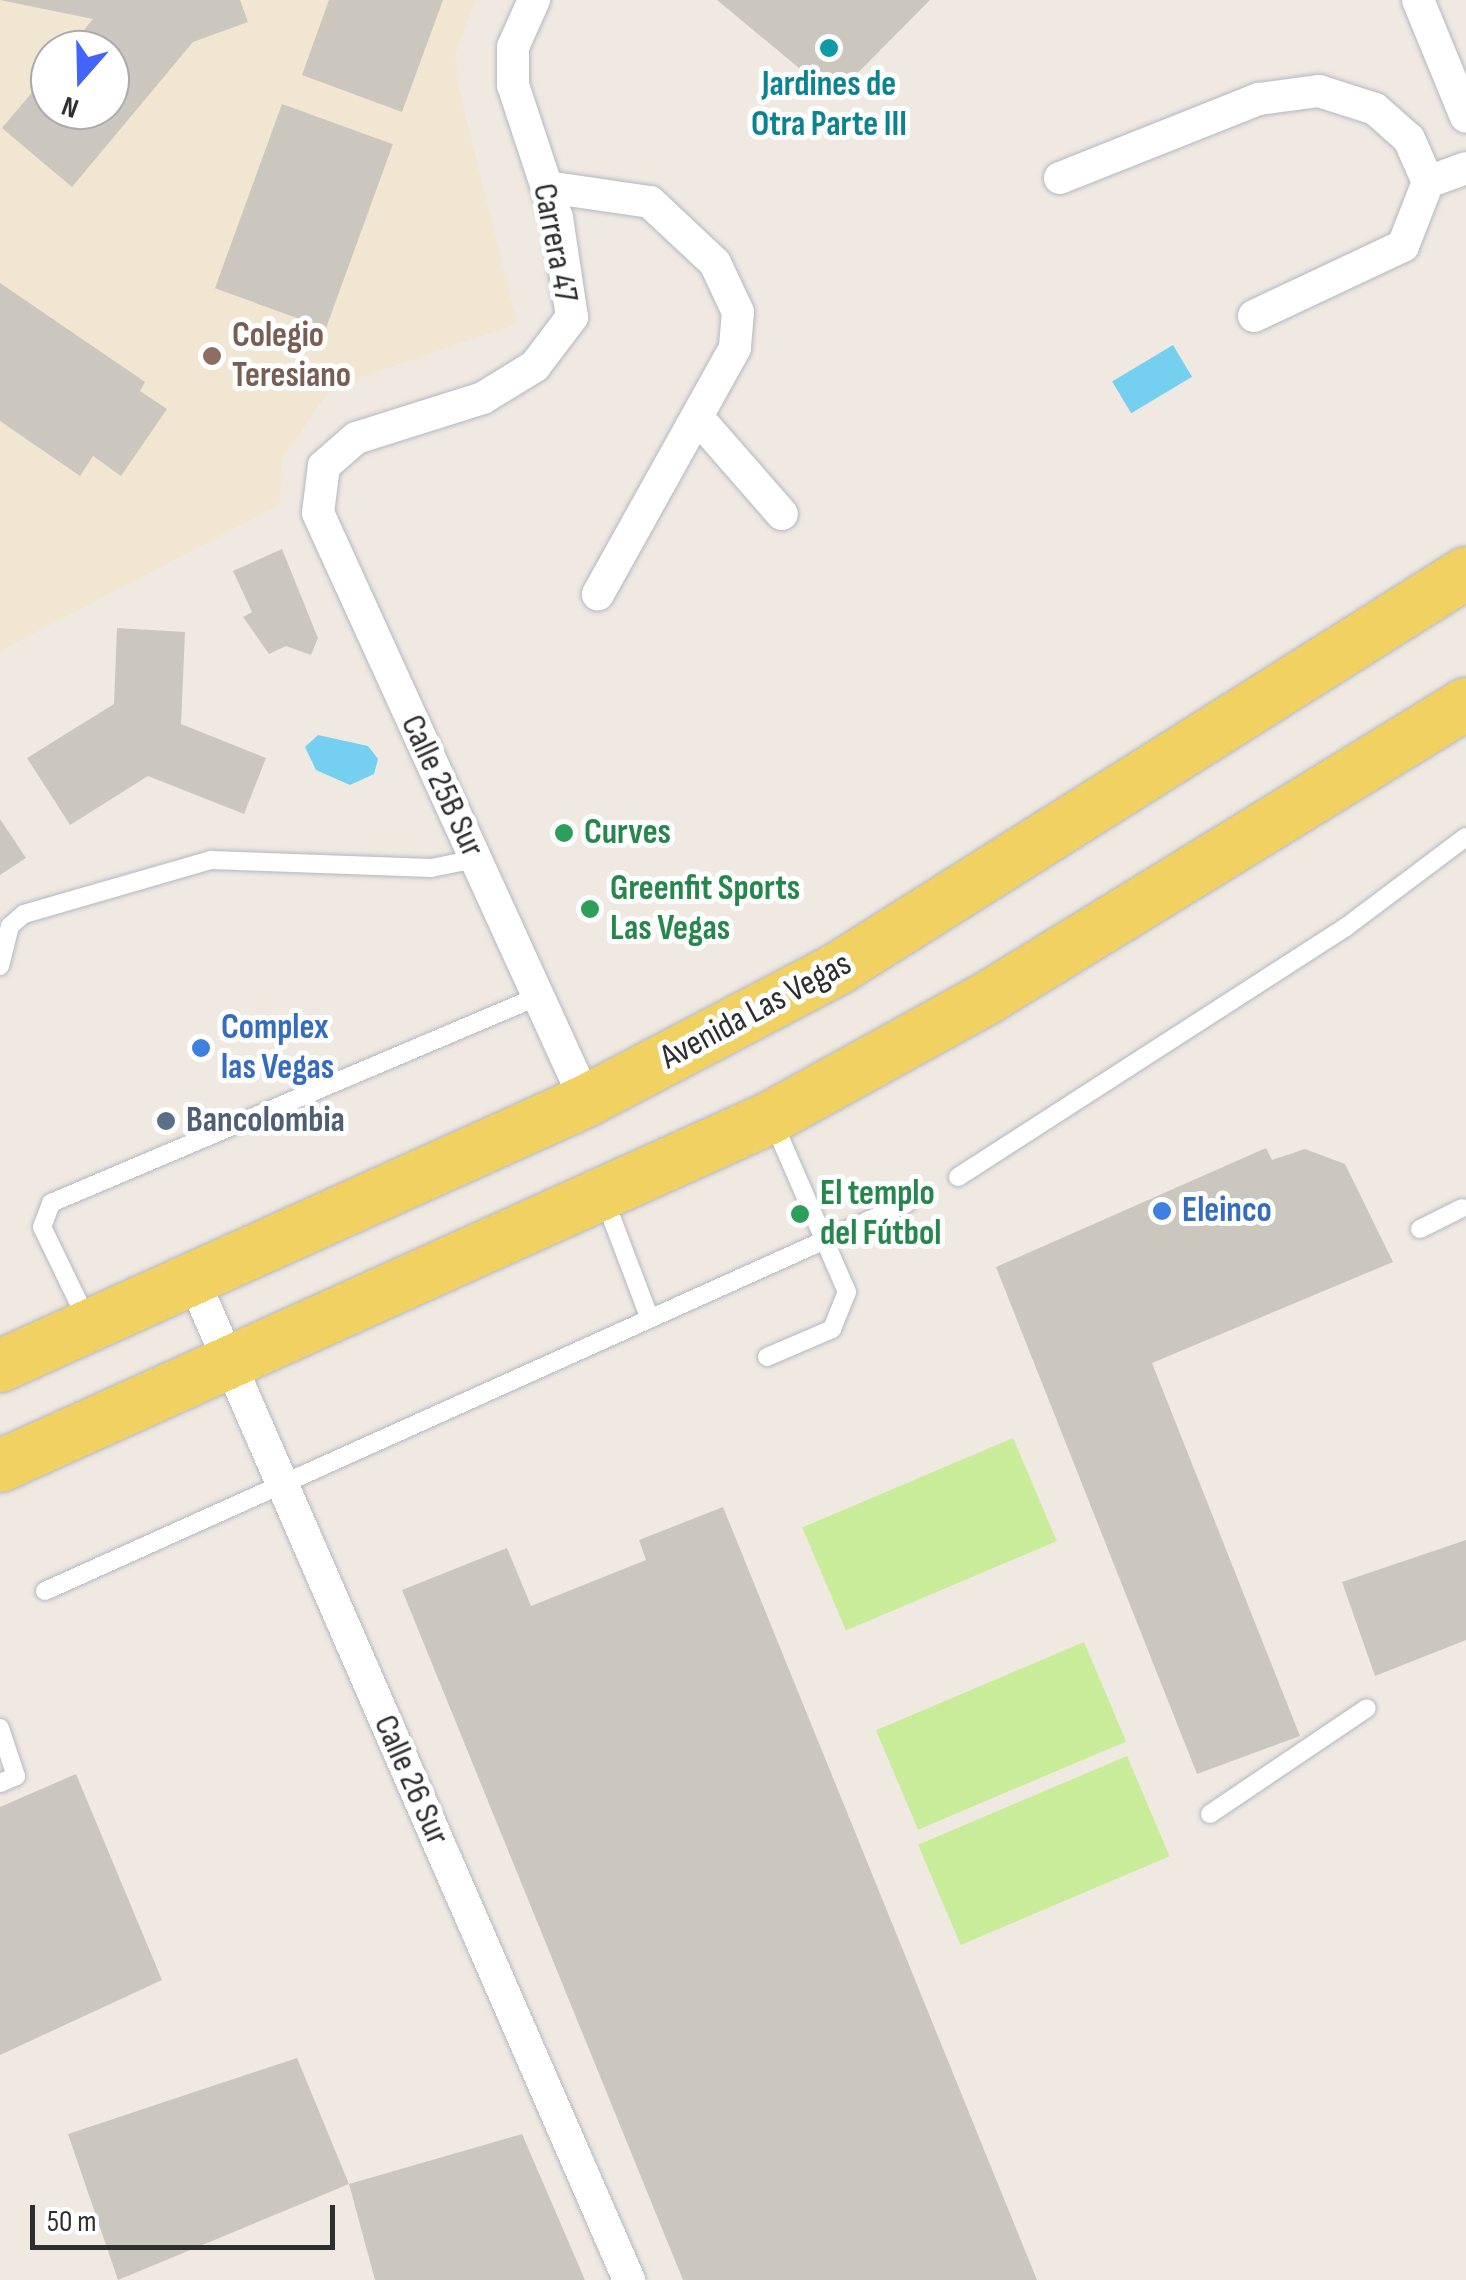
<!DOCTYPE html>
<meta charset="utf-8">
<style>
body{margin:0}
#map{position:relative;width:1466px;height:2280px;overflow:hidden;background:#efe9e1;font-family:"Sofia Sans Condensed",sans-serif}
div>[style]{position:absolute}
.education>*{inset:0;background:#f0e6d1}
.pitch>*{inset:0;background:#c9ec9a;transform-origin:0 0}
.water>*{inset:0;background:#75cff0;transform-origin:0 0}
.building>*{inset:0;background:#cbc7bf;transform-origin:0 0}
.roads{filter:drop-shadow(0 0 2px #b4b7c1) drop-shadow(0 0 2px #b4b7c1)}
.lane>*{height:18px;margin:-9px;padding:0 9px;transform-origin:9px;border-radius:9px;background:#fff}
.street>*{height:32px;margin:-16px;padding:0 16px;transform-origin:16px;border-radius:16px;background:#fff}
.primary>*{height:52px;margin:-26px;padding:0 26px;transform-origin:26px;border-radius:26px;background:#f2d163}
.dots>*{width:28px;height:28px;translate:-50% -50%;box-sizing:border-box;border:5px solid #fff;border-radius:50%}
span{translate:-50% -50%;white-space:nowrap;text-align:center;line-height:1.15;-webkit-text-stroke:10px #fff;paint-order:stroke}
.culture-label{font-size:35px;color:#0d838f;font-weight:700}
.street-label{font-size:35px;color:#2e2e2e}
.education-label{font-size:35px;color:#785e54;font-weight:700}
.left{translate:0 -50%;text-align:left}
.leisure-label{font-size:35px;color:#27864d;font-weight:700}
.shop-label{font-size:35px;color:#366cbe;font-weight:700}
.service-label{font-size:35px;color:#4e5e75;font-weight:700}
.north{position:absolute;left:30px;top:30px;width:100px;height:100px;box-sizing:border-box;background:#fff;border:2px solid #ababab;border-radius:50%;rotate:200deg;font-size:28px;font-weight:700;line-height:40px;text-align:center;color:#2e2e2e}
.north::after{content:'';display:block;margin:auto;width:35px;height:45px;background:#4264fb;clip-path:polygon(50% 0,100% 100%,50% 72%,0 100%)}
.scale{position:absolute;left:30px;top:2205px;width:305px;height:45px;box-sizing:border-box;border:5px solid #2e2e2e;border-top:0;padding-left:12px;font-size:30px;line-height:35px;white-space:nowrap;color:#2e2e2e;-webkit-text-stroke:8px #fff;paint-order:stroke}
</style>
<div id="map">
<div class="education">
<i style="clip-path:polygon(evenodd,0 0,476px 0,455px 55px,458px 85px,517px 324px,332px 387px,282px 459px,279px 505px,0 651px,0 0,50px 50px,110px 50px,110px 110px,50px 110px,50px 50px)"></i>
</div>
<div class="pitch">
<i style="left:1013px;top:1438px;width:112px;height:229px;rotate:67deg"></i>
<i style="left:1084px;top:1642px;width:108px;height:226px;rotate:67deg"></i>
<i style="left:1127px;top:1756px;width:109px;height:227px;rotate:67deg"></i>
</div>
<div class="water">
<i style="left:1173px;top:345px;width:37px;height:71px;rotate:59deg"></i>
<i style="clip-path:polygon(318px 735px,368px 746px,378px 759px,374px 774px,350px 785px,316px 770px,305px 747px)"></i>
</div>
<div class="building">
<i style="clip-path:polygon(0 0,240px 0,248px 22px,193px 42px,72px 187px,2px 128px,50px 71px,50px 110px,110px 110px,110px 50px,67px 50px,93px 19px)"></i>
<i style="clip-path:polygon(329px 0,443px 0,402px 112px,302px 75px)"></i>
<i style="clip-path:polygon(717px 0,930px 0,834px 97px)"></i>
<i style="left:282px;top:104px;width:118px;height:196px;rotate:20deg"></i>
<i style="clip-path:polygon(0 283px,145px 382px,140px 391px,167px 409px,121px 476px,93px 456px,80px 476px,0 421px)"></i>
<i style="clip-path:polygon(282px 549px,318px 638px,311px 655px,286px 646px,269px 654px,243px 617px,252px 612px,233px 571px)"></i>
<i style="clip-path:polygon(117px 628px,185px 632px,181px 724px,266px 758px,244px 814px,148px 776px,70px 825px,27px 758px,114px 704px)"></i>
<i style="clip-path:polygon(0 819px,26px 858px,0 875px)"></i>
<i style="clip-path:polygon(1266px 1148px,1272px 1160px,1305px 1149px,1345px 1164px,1393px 1262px,1152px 1363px,1300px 1736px,1197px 1774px,996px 1267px)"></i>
<i style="clip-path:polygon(723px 1507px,1037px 2280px,683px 2280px,402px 1590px,507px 1548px,531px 1606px,646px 1560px,639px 1540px)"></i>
<i style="clip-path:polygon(1466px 1540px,1466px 1640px,1375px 1676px,1342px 1582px)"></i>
<i style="clip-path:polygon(76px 1774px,162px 1980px,0 2055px,0 1807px)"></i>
<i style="clip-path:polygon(297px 2058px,349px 2184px,118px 2280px,68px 2134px)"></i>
<i style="clip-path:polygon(522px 2134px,585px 2280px,375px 2280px,349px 2184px)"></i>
</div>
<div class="roads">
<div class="lane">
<i style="left:0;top:966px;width:41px;rotate:-76deg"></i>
<i style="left:10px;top:926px;width:18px;rotate:-41deg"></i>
<i style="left:24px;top:914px;width:195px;rotate:-16.1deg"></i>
<i style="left:211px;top:860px;width:220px;rotate:2.1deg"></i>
<i style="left:431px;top:868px;width:46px;rotate:-11.3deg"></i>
<i style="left:958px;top:1177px;width:462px;rotate:-32.8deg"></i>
<i style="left:1346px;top:927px;width:150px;rotate:-36.9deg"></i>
<i style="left:604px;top:1198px;width:129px;rotate:69.2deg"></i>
<i style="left:1420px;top:1229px;width:47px;rotate:-26.6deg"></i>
<i style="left:87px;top:1320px;width:103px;rotate:-115.8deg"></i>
<i style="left:42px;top:1227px;width:26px;rotate:-69deg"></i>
<i style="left:51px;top:1203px;width:530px;rotate:-22.99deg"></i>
<i style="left:767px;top:1357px;width:71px;rotate:-23.3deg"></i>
<i style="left:832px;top:1329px;width:40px;rotate:-68deg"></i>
<i style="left:847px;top:1292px;width:185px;rotate:-113.5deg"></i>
<i style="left:45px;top:1591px;width:945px;rotate:-24.23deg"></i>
<i style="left:0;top:1728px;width:51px;rotate:71.6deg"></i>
<i style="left:16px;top:1776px;width:17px;rotate:156deg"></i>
<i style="left:1210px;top:1814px;width:189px;rotate:-34deg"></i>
</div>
<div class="street">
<i style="left:534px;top:0;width:51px;rotate:114.1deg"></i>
<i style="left:513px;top:47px;width:38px;rotate:90deg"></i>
<i style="left:513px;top:85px;width:140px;rotate:71.7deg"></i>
<i style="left:557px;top:218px;width:100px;rotate:81.4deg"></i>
<i style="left:572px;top:317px;width:61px;rotate:127.1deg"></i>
<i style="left:535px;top:366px;width:61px;rotate:148.4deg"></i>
<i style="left:483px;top:398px;width:133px;rotate:162.5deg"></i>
<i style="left:356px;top:438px;width:43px;rotate:138.8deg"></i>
<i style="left:324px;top:466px;width:47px;rotate:97.3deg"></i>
<i style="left:318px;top:513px;width:646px;rotate:65.5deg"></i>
<i style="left:1418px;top:0;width:126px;rotate:67.7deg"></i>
<i style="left:1060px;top:178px;width:214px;rotate:-21.7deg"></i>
<i style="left:1259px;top:99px;width:61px;rotate:-7.6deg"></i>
<i style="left:1319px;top:91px;width:59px;rotate:17.8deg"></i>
<i style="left:1375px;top:109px;width:45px;rotate:41.4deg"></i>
<i style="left:1409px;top:139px;width:47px;rotate:66.2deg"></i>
<i style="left:1428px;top:182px;width:40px;rotate:-20.2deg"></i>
<i style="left:547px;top:187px;width:104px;rotate:8.3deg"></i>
<i style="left:650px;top:202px;width:89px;rotate:43.2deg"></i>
<i style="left:715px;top:263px;width:54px;rotate:64.9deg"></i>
<i style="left:738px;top:312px;width:36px;rotate:95deg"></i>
<i style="left:735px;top:348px;width:282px;rotate:119.1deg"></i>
<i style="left:1254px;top:316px;width:165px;rotate:-25.2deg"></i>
<i style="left:1403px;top:246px;width:69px;rotate:-68.7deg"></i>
<i style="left:699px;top:419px;width:126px;rotate:48.9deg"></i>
<i style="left:193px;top:1279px;width:1092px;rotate:66.46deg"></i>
</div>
<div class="primary">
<i style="left:0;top:1366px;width:643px;rotate:-24.33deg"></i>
<i style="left:586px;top:1101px;width:286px;rotate:-27.7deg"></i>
<i style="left:839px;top:968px;width:741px;rotate:-32.21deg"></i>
<i style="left:0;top:1466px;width:845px;rotate:-24.32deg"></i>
<i style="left:770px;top:1118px;width:250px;rotate:-28.9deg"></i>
<i style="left:989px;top:997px;width:560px;rotate:-31.56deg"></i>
</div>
</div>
<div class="dots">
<i style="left:829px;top:48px;background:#0f9aa8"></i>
<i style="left:212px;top:356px;background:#8d6e63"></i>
<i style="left:564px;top:833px;background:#2e9e5b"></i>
<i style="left:590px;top:909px;background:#2e9e5b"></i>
<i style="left:201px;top:1048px;background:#3f7fe0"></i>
<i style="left:166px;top:1121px;background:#5c6f8a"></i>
<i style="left:1162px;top:1211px;background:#3f7fe0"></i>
<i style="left:800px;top:1214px;background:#2e9e5b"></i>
</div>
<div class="culture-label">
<span style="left:829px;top:105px">Jardines de<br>Otra Parte III</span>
</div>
<div class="street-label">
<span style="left:555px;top:243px;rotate:79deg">Carrera 47</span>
<span style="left:442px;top:786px;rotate:65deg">Calle 25B Sur</span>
<span style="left:756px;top:1011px;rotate:-28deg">Avenida Las Vegas</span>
<span style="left:411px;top:1780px;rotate:66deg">Calle 26 Sur</span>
</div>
<div class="education-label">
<span class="left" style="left:232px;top:356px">Colegio<br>Teresiano</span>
</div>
<div class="leisure-label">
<span class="left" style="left:584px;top:833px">Curves</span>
<span class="left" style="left:610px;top:909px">Greenfit Sports<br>Las Vegas</span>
<span class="left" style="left:820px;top:1214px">El templo<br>del Fútbol</span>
</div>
<div class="shop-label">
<span class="left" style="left:221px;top:1048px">Complex<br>las Vegas</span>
<span class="left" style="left:1182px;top:1211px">Eleinco</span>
</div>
<div class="service-label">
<span class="left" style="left:186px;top:1121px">Bancolombia</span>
</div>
<div class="north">N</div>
<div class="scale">50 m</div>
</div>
